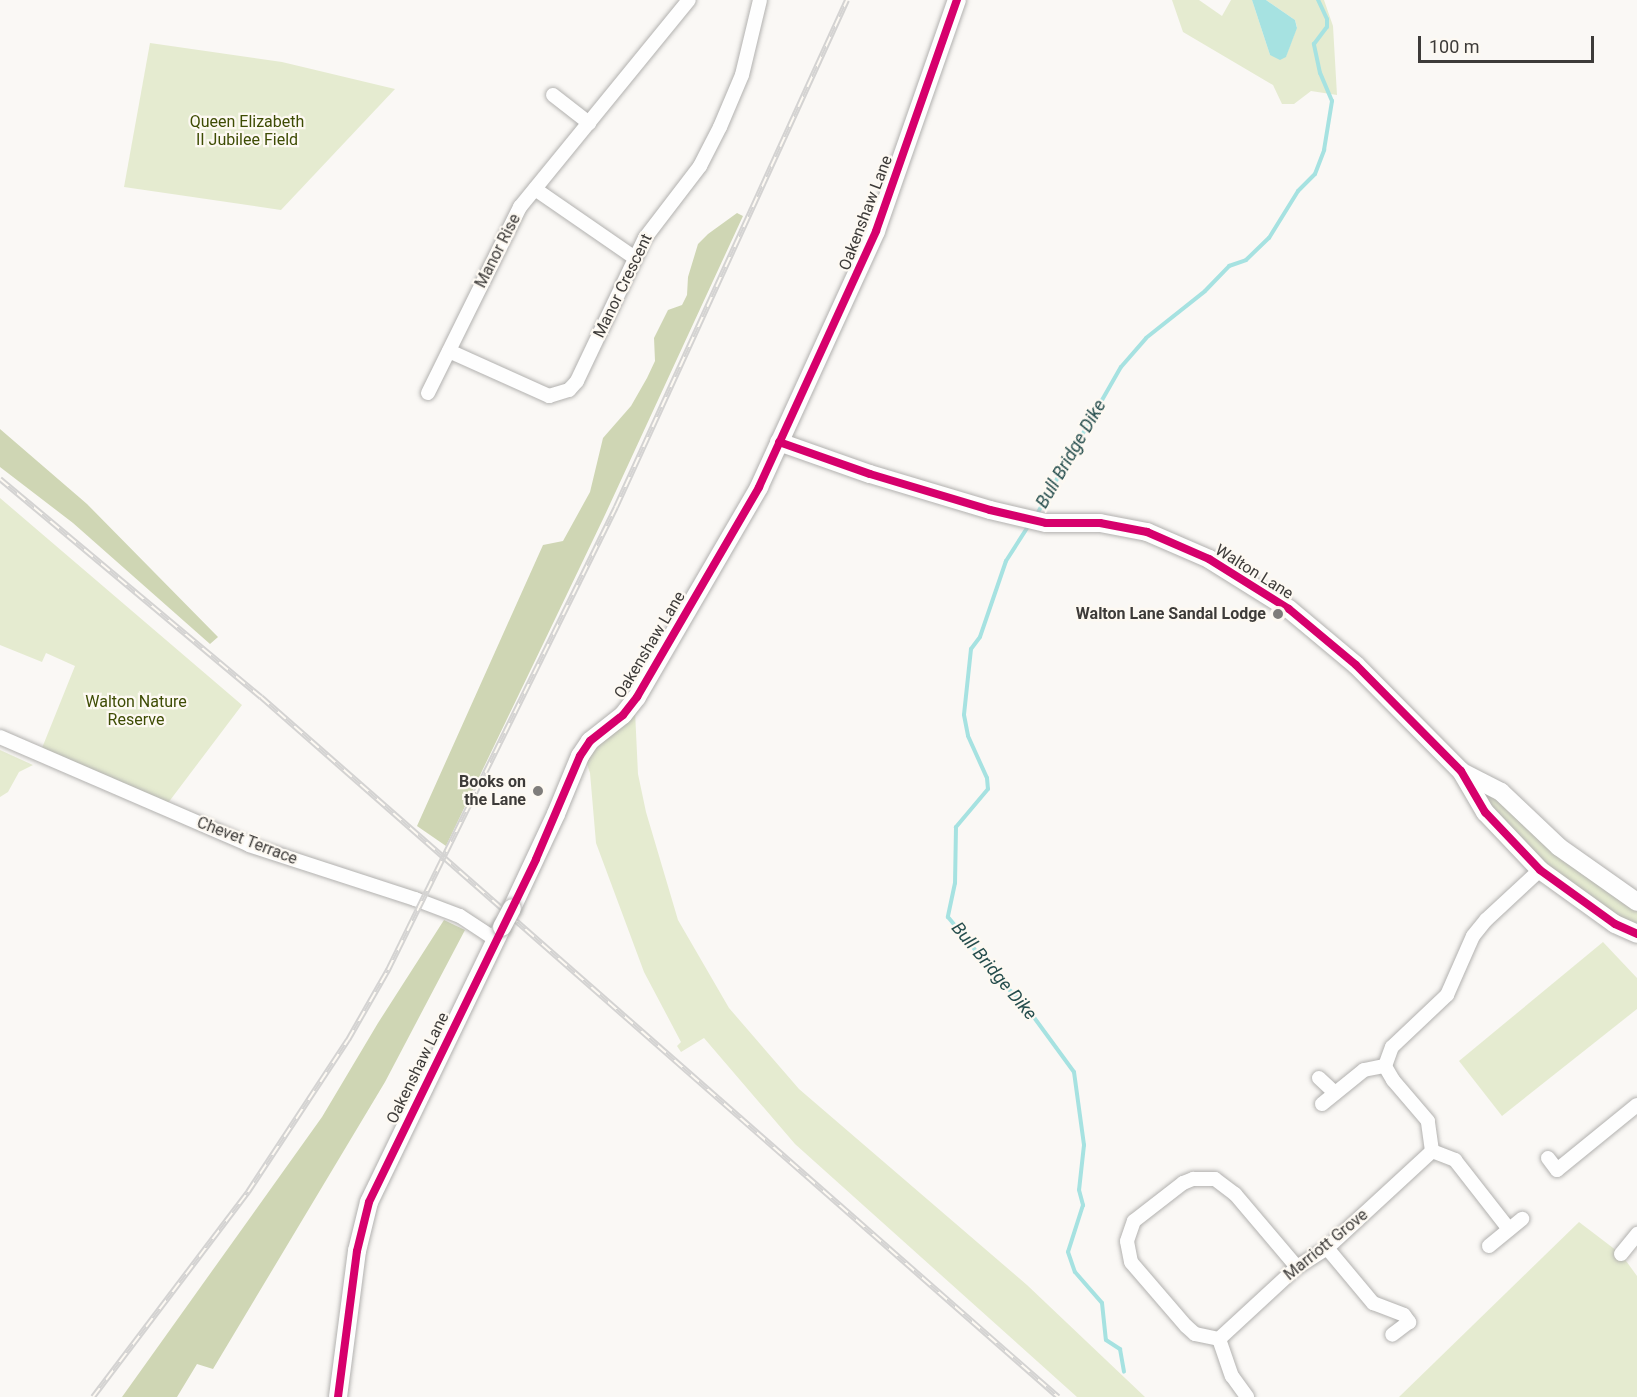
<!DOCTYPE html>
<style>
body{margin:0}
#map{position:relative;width:1637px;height:1397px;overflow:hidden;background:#faf8f5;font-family:Roboto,sans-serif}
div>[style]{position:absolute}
.green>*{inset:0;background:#e5ebd0}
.forest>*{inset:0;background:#cfd6b4}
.water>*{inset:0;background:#a6e2e1}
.stream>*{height:4px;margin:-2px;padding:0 2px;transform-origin:2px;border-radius:2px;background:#a6e2e1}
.roads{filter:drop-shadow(0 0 2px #b2b1af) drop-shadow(0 0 2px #b2b1af)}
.minor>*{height:14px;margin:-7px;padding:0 7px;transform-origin:7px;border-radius:7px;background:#fefefe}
.tertiary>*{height:18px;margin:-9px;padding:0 9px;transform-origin:9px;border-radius:9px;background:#fefefe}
.rail>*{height:6px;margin-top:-3px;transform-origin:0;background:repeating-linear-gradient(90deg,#fdf9f2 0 11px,#d4d3d2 0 22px);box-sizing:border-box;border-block:2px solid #d4d3d2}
.bridges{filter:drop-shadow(0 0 2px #b2b1af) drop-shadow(0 0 2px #b2b1af)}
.tertiary-bridge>*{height:18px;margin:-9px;padding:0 9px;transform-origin:9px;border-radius:9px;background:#fefefe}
.cycleway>*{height:8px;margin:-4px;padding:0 4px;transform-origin:4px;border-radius:4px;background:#d6006c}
.dots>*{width:16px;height:16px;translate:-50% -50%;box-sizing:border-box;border:3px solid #fdf9f2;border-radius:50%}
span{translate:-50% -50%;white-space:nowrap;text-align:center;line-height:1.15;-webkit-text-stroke:4.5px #fdf9f2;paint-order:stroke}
.park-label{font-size:16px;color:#3e4c04}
.street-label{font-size:16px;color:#3d3b39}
.poi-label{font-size:16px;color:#3d3b39;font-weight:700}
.right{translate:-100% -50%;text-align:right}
.water-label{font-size:18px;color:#254d4d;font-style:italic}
.scale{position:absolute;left:1418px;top:36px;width:176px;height:27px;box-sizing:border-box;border:3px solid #3d3b39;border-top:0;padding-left:8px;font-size:18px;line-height:21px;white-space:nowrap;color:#3d3b39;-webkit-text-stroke:4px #fdf9f2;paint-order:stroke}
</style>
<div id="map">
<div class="green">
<i style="clip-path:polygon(1172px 0,1199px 0,1222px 16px,1231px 0,1252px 0,1270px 55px,1286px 56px,1297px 27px,1295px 20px,1266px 0,1324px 0,1333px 26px,1337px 95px,1311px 91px,1294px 104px,1282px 104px,1273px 85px,1183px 32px)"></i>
<i style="clip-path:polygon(150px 43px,282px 62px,395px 89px,281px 210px,124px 187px)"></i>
<i style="clip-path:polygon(0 498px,242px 705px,168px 803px,42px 748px,75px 666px,46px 653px,42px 662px,0 645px)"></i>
<i style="clip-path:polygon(635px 711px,638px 774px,646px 812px,678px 920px,729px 1008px,799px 1089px,1027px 1285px,1145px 1397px,1077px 1397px,795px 1144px,704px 1038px,681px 1052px,677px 1046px,681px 1042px,644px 972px,596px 843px,590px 773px,586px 761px,598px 744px)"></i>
<i style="clip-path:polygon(0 750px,33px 765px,19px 772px,8px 792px,0 797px)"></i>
<i style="clip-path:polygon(1461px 771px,1637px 902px,1637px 934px,1562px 887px)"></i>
<i style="clip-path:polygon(1603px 942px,1637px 978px,1637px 1009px,1502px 1116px,1459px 1061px)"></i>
<i style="clip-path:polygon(1579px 1222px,1621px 1254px,1637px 1276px,1637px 1397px,1399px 1397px)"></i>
</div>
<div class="forest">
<i style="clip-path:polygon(737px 213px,743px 216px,604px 517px,446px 846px,417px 826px,543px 545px,563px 541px,590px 492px,603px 438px,631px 406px,647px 378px,655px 361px,654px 338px,668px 310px,682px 305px,687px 295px,688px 277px,698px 244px,708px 234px)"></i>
<i style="clip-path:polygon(0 429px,87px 504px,218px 637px,210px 644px,73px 523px,0 467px)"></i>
<i style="clip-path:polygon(444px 920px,465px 930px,385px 1082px,213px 1369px,197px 1364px,177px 1397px,122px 1397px,322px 1117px,378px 1023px)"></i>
</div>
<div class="water">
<i style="clip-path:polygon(1252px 0,1266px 0,1295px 20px,1297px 28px,1286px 57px,1280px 60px,1270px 55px)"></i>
</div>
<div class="stream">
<i style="left:1037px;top:514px;width:169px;rotate:-60.3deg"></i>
<i style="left:1121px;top:367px;width:38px;rotate:-49deg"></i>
<i style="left:1146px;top:338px;width:75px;rotate:-38.5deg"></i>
<i style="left:1205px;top:291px;width:35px;rotate:-46deg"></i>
<i style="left:1229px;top:266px;width:18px;rotate:-19deg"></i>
<i style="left:1246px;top:260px;width:32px;rotate:-44deg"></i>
<i style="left:1269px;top:238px;width:55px;rotate:-58.3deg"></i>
<i style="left:1298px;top:191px;width:24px;rotate:-45deg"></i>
<i style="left:1315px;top:174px;width:26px;rotate:-69deg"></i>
<i style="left:1324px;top:150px;width:50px;rotate:-80.7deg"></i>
<i style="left:1332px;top:101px;width:30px;rotate:-113deg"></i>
<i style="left:1320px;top:73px;width:30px;rotate:-102deg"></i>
<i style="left:1314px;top:44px;width:21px;rotate:-53deg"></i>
<i style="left:1327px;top:27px;width:8px;rotate:-90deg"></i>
<i style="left:1327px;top:19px;width:21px;rotate:-115deg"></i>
<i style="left:1029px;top:525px;width:43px;rotate:122.6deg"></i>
<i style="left:1006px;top:561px;width:80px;rotate:108.9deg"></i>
<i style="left:980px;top:637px;width:15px;rotate:127deg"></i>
<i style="left:971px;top:649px;width:66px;rotate:96.1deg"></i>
<i style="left:964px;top:715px;width:21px;rotate:79deg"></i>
<i style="left:968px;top:736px;width:46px;rotate:65.7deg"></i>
<i style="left:987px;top:778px;width:11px;rotate:85deg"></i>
<i style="left:988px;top:789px;width:50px;rotate:130.1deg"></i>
<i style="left:956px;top:827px;width:56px;rotate:91deg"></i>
<i style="left:955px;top:883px;width:35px;rotate:102deg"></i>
<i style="left:948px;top:917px;width:88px;rotate:50.5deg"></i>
<i style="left:1004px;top:985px;width:24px;rotate:42deg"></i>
<i style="left:1022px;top:1001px;width:88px;rotate:53.8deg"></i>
<i style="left:1074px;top:1072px;width:74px;rotate:82.2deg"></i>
<i style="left:1084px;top:1145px;width:45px;rotate:96.3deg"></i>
<i style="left:1079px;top:1190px;width:16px;rotate:75deg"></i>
<i style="left:1083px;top:1205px;width:49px;rotate:107.7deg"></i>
<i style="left:1068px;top:1252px;width:21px;rotate:71deg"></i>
<i style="left:1075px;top:1272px;width:41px;rotate:48.9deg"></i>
<i style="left:1102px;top:1303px;width:37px;rotate:84deg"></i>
<i style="left:1106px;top:1340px;width:17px;rotate:33deg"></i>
<i style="left:1120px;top:1349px;width:23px;rotate:80deg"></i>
</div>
<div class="roads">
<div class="minor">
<i style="left:553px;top:95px;width:46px;rotate:37.9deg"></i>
<i style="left:535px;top:189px;width:121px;rotate:34.6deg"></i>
<i style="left:449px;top:351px;width:110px;rotate:24.2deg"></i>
<i style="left:549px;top:396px;width:21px;rotate:-17deg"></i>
<i style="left:569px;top:390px;width:12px;rotate:-48deg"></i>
<i style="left:577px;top:381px;width:158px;rotate:-64.6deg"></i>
<i style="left:645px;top:238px;width:91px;rotate:-52.6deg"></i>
<i style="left:700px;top:166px;width:44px;rotate:-62.9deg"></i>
<i style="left:720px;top:127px;width:56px;rotate:-67.1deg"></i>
<i style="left:742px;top:75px;width:77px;rotate:-76.5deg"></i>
<i style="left:428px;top:393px;width:208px;rotate:-63.7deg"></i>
<i style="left:520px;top:207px;width:267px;rotate:-50.8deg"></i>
<i style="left:0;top:737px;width:271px;rotate:23.4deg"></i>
<i style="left:249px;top:845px;width:175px;rotate:18deg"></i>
<i style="left:415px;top:899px;width:48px;rotate:20.7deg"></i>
<i style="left:460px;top:916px;width:42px;rotate:33.3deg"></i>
<i style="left:1319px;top:1078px;width:22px;rotate:43deg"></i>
<i style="left:1322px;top:1104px;width:54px;rotate:-39deg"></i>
<i style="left:1364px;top:1070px;width:21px;rotate:-11deg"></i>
<i style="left:1432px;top:1151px;width:25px;rotate:21deg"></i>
<i style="left:1455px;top:1160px;width:88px;rotate:52deg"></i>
<i style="left:1548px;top:1158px;width:15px;rotate:53deg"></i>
<i style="left:1557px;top:1170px;width:103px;rotate:-39.1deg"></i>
<i style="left:1489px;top:1246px;width:43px;rotate:-39.3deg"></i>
<i style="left:1327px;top:1248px;width:72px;rotate:50.1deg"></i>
<i style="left:1373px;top:1303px;width:33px;rotate:21deg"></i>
<i style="left:1404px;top:1315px;width:9px;rotate:54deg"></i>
<i style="left:1409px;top:1322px;width:21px;rotate:143deg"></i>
<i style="left:1621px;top:1254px;width:26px;rotate:-51deg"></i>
<i style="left:1219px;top:1339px;width:106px;rotate:-42.7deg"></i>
<i style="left:1297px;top:1267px;width:36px;rotate:-32deg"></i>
<i style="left:1327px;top:1248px;width:143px;rotate:-42.7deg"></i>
<i style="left:1432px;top:1151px;width:30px;rotate:-98deg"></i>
<i style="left:1428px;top:1121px;width:54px;rotate:-130.5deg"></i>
<i style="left:1393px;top:1080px;width:16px;rotate:-120deg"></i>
<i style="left:1385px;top:1066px;width:20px;rotate:-70deg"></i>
<i style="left:1392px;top:1047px;width:76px;rotate:-43.4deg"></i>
<i style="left:1447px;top:995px;width:64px;rotate:-66.2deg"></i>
<i style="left:1473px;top:936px;width:21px;rotate:-51deg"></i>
<i style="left:1486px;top:920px;width:74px;rotate:-42.8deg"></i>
<i style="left:1219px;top:1339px;width:25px;rotate:-168deg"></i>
<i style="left:1195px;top:1334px;width:12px;rotate:-138deg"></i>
<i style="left:1186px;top:1326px;width:84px;rotate:-130.7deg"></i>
<i style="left:1131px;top:1262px;width:21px;rotate:-101deg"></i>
<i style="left:1127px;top:1241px;width:21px;rotate:-71deg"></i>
<i style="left:1134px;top:1221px;width:62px;rotate:-37.8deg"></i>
<i style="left:1183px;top:1183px;width:11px;rotate:-22deg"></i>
<i style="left:1193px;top:1179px;width:22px"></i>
<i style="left:1215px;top:1179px;width:25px;rotate:37deg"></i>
<i style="left:1235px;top:1194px;width:96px;rotate:49.7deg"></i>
<i style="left:1219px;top:1339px;width:39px;rotate:71deg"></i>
<i style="left:1232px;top:1376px;width:26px;rotate:54deg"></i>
</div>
<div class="tertiary">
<i style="left:779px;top:442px;width:96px;rotate:19.4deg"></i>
<i style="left:870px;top:474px;width:125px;rotate:16.7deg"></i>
<i style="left:990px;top:510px;width:57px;rotate:13.1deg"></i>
<i style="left:1046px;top:523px;width:54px"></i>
<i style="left:1100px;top:523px;width:48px;rotate:10.8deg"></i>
<i style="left:1147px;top:532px;width:68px;rotate:23.5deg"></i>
<i style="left:1209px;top:559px;width:94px;rotate:32deg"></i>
<i style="left:1289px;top:609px;width:87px;rotate:39.9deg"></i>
<i style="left:1356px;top:665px;width:149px;rotate:45.3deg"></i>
<i style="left:1461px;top:771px;width:48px;rotate:59.7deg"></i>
<i style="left:1485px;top:812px;width:80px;rotate:46.5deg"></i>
<i style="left:1540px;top:870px;width:92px;rotate:35.8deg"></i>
<i style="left:1615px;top:924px;width:24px;rotate:24deg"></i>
<i style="left:1462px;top:772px;width:44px;rotate:27.1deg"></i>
<i style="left:1501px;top:792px;width:80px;rotate:43.5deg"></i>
<i style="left:1559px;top:847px;width:95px;rotate:35.2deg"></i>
<i style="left:512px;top:908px;width:104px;rotate:-64.9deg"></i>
<i style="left:556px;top:814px;width:63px;rotate:-67.5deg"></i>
<i style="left:580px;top:756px;width:18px;rotate:-56deg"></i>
<i style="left:590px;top:741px;width:42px;rotate:-38.2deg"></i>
<i style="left:623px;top:715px;width:23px;rotate:-52deg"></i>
<i style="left:637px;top:697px;width:243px;rotate:-59.8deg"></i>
<i style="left:759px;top:487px;width:281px;rotate:-65.4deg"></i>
<i style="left:876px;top:231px;width:245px;rotate:-70.7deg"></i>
<i style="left:338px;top:1397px;width:147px;rotate:-82.6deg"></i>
<i style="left:357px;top:1251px;width:50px;rotate:-76.2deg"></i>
<i style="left:369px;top:1202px;width:305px;rotate:-64.2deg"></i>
</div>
</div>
<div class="rail">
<i style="left:0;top:479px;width:340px;rotate:39.9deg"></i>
<i style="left:261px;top:697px;width:1061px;rotate:41.29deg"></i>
<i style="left:93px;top:1397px;width:257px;rotate:-52.9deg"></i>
<i style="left:248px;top:1192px;width:182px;rotate:-56.7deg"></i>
<i style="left:348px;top:1040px;width:81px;rotate:-60.3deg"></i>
<i style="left:388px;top:970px;width:516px;rotate:-63.78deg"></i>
<i style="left:616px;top:507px;width:557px;rotate:-65.5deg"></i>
</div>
<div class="bridges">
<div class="tertiary-bridge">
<i style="left:502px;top:927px;width:21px;rotate:-62deg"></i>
</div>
</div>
<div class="cycleway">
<i style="left:779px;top:442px;width:96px;rotate:19.4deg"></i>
<i style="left:870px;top:474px;width:125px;rotate:16.7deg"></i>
<i style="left:990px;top:510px;width:57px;rotate:13.1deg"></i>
<i style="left:1046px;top:523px;width:54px"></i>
<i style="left:1100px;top:523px;width:48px;rotate:10.8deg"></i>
<i style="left:1147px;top:532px;width:68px;rotate:23.5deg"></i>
<i style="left:1209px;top:559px;width:94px;rotate:32deg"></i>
<i style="left:1289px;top:609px;width:87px;rotate:39.9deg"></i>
<i style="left:1356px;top:665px;width:149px;rotate:45.3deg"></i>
<i style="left:1461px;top:771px;width:48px;rotate:59.7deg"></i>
<i style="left:1485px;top:812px;width:80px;rotate:46.5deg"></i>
<i style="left:1540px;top:870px;width:92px;rotate:35.8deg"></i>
<i style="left:1615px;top:924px;width:24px;rotate:24deg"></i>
<i style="left:338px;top:1397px;width:147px;rotate:-82.6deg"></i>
<i style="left:357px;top:1251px;width:50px;rotate:-76.2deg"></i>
<i style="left:369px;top:1202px;width:381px;rotate:-64deg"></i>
<i style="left:536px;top:859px;width:112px;rotate:-66.9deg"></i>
<i style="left:580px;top:756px;width:18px;rotate:-56deg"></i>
<i style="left:590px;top:741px;width:42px;rotate:-38.2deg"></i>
<i style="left:623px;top:715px;width:23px;rotate:-52deg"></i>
<i style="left:637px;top:697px;width:243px;rotate:-59.8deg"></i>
<i style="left:759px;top:487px;width:281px;rotate:-65.4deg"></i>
<i style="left:876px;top:231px;width:245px;rotate:-70.7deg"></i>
</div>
<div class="dots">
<i style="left:1278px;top:614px;background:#7f7d7b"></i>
<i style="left:538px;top:791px;background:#7f7d7b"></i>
</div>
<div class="park-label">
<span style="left:247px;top:131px">Queen Elizabeth<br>II Jubilee Field</span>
<span style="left:136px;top:711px">Walton Nature<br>Reserve</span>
</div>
<div class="street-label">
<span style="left:866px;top:213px;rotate:-69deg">Oakenshaw Lane</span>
<span style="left:498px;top:251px;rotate:-63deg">Manor Rise</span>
<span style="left:623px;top:286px;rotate:-64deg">Manor Crescent</span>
<span style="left:1254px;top:572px;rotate:32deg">Walton Lane</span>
<span style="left:650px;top:645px;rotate:-59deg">Oakenshaw Lane</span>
<span style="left:247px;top:841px;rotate:21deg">Chevet Terrace</span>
<span style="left:418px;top:1068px;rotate:-64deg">Oakenshaw Lane</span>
<span style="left:1326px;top:1245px;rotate:-39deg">Marriott Grove</span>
</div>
<div class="poi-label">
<span class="right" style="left:1266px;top:614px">Walton Lane Sandal Lodge</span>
<span class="right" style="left:526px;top:791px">Books on<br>the Lane</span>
</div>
<div class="water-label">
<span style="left:1071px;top:454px;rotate:-60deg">Bull Bridge Dike</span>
<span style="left:994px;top:971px;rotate:50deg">Bull Bridge Dike</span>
</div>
<div class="scale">100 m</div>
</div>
